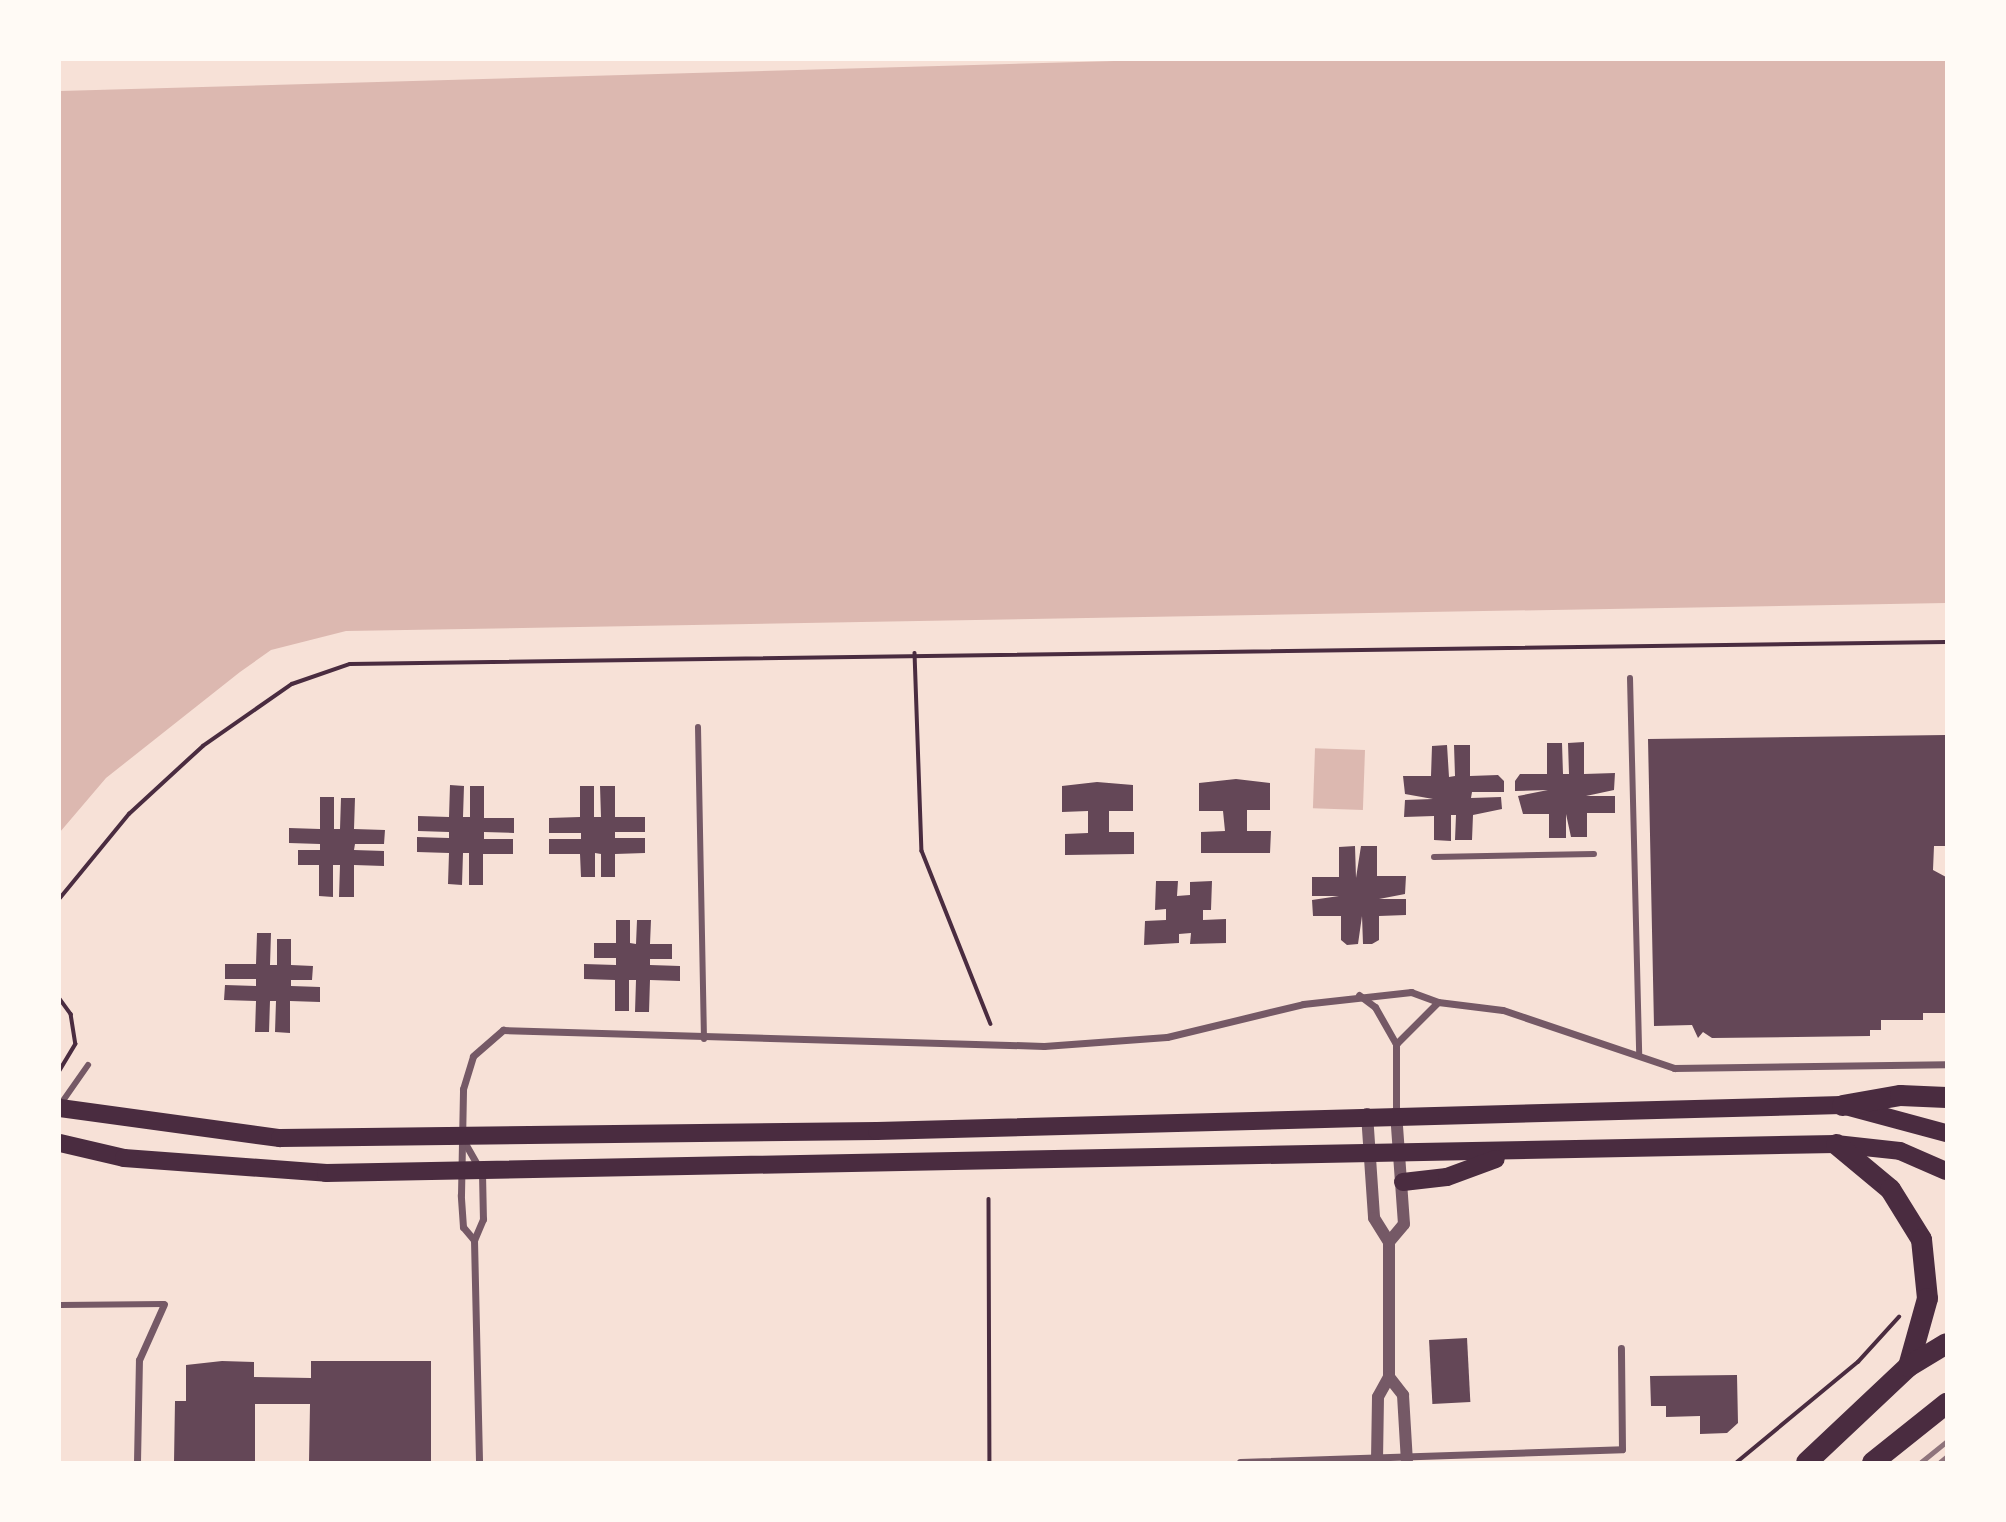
<!DOCTYPE html>
<style>
body{margin:0}
#map{position:relative;width:2006px;height:1522px;overflow:hidden;background:#f7e1d7;font-family:Jost,sans-serif}
div>[style]{position:absolute}
.water>*{inset:0;background:#dcb8b0;transform-origin:0 0}
.building>*{inset:0;background:#644757;transform-origin:0 0}
.path>*{height:3.5px;margin:-1.75px;padding:0 1.75px;transform-origin:1.75px;border-radius:1.75px;background:#4a2c40}
.pedestrian>*{height:6px;margin:-3px;padding:0 3px;transform-origin:3px;border-radius:3px;background:#755966}
.minor>*{height:7px;margin:-3.5px;padding:0 3.5px;transform-origin:3.5px;border-radius:3.5px;background:#755966}
.tertiary>*{height:12px;margin:-6px;padding:0 6px;transform-origin:6px;border-radius:6px;background:#755966}
.primary>*{height:18px;margin:-9px;padding:0 9px;transform-origin:9px;border-radius:9px;background:#4a2c40}
.motorway>*{height:21px;margin:-10.5px;padding:0 10.5px;transform-origin:10.5px;border-radius:10.5px;background:#4a2c40}
.rail>*{height:5px;margin:-2.5px;padding:0 2.5px;transform-origin:2.5px;border-radius:2.5px;background:#8f747c}
span{translate:-50% -50%;white-space:nowrap;text-align:center;line-height:1.15;-webkit-text-stroke:6px #fffaf5;paint-order:stroke}
.frame{position:absolute;inset:0;border:61px solid #fffaf5;pointer-events:none}
</style>
<div id="map">
<div class="water">
<i style="clip-path:polygon(1150px 60px,1946px 60px,1946px 603px,346px 631px,271px 650px,240px 672px,106px 778px,60px 832px,60px 91px)"></i>
<i style="left:1365px;top:750px;width:60px;height:50px;rotate:92deg"></i>
</div>
<div class="building">
<i style="clip-path:polygon(1946px 735px,1946px 846px,1934px 846px,1933px 870px,1946px 877px,1945px 1013px,1923px 1013px,1923px 1020px,1881px 1020px,1881px 1030px,1870px 1030px,1870px 1036px,1712px 1038px,1703px 1032px,1698px 1038px,1692px 1025px,1654px 1026px,1648px 739px)"></i>
<i style="clip-path:polygon(1584px 742px,1584px 774px,1615px 773px,1614px 790px,1586px 796px,1615px 796px,1615px 813px,1587px 813px,1587px 837px,1571px 837px,1566px 814px,1566px 838px,1549px 838px,1549px 814px,1523px 814px,1518px 796px,1548px 790px,1515px 791px,1515px 781px,1520px 774px,1547px 774px,1547px 743px,1562px 743px,1563px 774px,1569px 774px,1568px 743px)"></i>
<i style="clip-path:polygon(1447px 745px,1449px 777px,1455px 776px,1454px 745px,1470px 745px,1470px 776px,1498px 775px,1504px 781px,1504px 792px,1472px 792px,1471px 798px,1501px 797px,1502px 809px,1473px 815px,1472px 840px,1455px 840px,1456px 815px,1451px 815px,1451px 841px,1434px 840px,1434px 816px,1404px 817px,1405px 800px,1433px 799px,1405px 794px,1403px 776px,1431px 776px,1432px 746px)"></i>
<i style="clip-path:polygon(1236px 779px,1270px 783px,1270px 810px,1247px 810px,1247px 831px,1271px 831px,1270px 853px,1201px 853px,1201px 832px,1225px 831px,1223px 811px,1199px 811px,1199px 783px)"></i>
<i style="clip-path:polygon(1097px 782px,1133px 785px,1133px 811px,1109px 811px,1109px 832px,1134px 832px,1134px 854px,1065px 855px,1065px 834px,1088px 833px,1088px 811px,1062px 812px,1062px 786px)"></i>
<i style="clip-path:polygon(450px 785px,464px 786px,463px 817px,470px 817px,470px 786px,484px 786px,484px 818px,514px 818px,514px 833px,484px 832px,484px 839px,513px 839px,513px 854px,483px 854px,483px 885px,469px 885px,469px 853px,463px 853px,462px 885px,448px 884px,449px 853px,417px 852px,417px 837px,449px 838px,449px 832px,418px 831px,418px 816px,449px 817px)"></i>
<i style="clip-path:polygon(580px 786px,594px 786px,594px 817px,601px 817px,600px 786px,615px 786px,615px 817px,645px 817px,645px 832px,615px 832px,615px 838px,645px 838px,645px 853px,615px 854px,615px 877px,601px 877px,601px 854px,595px 853px,595px 877px,581px 877px,580px 854px,549px 854px,549px 839px,581px 839px,581px 833px,549px 833px,549px 818px,580px 817px)"></i>
<i style="clip-path:polygon(320px 797px,334px 797px,334px 829px,340px 829px,341px 798px,355px 798px,354px 829px,385px 830px,384px 844px,355px 844px,354px 850px,384px 851px,384px 866px,354px 865px,354px 897px,339px 897px,340px 865px,333px 865px,333px 897px,319px 896px,319px 865px,298px 865px,298px 850px,320px 850px,320px 844px,289px 843px,289px 828px,320px 829px)"></i>
<i style="clip-path:polygon(1355px 846px,1356px 878px,1361px 846px,1377px 846px,1377px 876px,1406px 876px,1405px 894px,1379px 899px,1406px 899px,1406px 915px,1379px 916px,1379px 940px,1372px 944px,1363px 944px,1362px 916px,1358px 944px,1347px 945px,1341px 940px,1341px 916px,1313px 916px,1312px 900px,1339px 896px,1312px 896px,1312px 877px,1339px 877px,1339px 847px)"></i>
<i style="clip-path:polygon(1156px 881px,1178px 881px,1177px 896px,1190px 895px,1190px 882px,1212px 881px,1211px 910px,1203px 910px,1203px 920px,1226px 919px,1226px 943px,1190px 944px,1191px 933px,1179px 934px,1179px 943px,1144px 945px,1145px 921px,1166px 920px,1166px 909px,1155px 910px)"></i>
<i style="clip-path:polygon(616px 920px,630px 920px,630px 943px,636px 944px,637px 920px,651px 920px,650px 944px,672px 944px,672px 959px,650px 959px,650px 965px,680px 966px,680px 981px,650px 980px,649px 1012px,635px 1012px,636px 980px,629px 980px,629px 1011px,615px 1011px,615px 980px,584px 979px,584px 964px,616px 965px,616px 958px,594px 958px,594px 943px,616px 943px)"></i>
<i style="clip-path:polygon(257px 933px,271px 933px,270px 965px,277px 965px,277px 939px,291px 939px,291px 965px,313px 966px,312px 980px,291px 980px,291px 986px,320px 987px,320px 1002px,290px 1001px,290px 1033px,275px 1032px,276px 1001px,270px 1001px,269px 1032px,255px 1032px,256px 1001px,224px 1000px,225px 985px,256px 986px,256px 979px,225px 979px,225px 964px,256px 964px)"></i>
<i style="left:1467px;top:1338px;width:64px;height:38px;rotate:87deg"></i>
<i style="clip-path:polygon(222px 1361px,254px 1362px,254px 1377px,311px 1378px,311px 1361px,431px 1361px,431px 1462px,309px 1462px,310px 1404px,255px 1404px,255px 1462px,174px 1462px,175px 1401px,186px 1401px,186px 1365px)"></i>
<i style="clip-path:polygon(1737px 1375px,1738px 1423px,1727px 1433px,1700px 1434px,1700px 1416px,1666px 1417px,1666px 1406px,1651px 1406px,1650px 1376px)"></i>
</div>
<div class="path">
<i style="left:915px;top:653px;width:198px;rotate:88deg"></i>
<i style="left:922px;top:851px;width:186px;rotate:68.3deg"></i>
<i style="left:60px;top:898px;width:109px;rotate:-50.6deg"></i>
<i style="left:129px;top:814px;width:100px;rotate:-42.6deg"></i>
<i style="left:203px;top:746px;width:108px;rotate:-34.9deg"></i>
<i style="left:292px;top:684px;width:61px;rotate:-19deg"></i>
<i style="left:350px;top:664px;width:1596px;rotate:-0.79deg"></i>
<i style="left:60px;top:999px;width:19px;rotate:54deg"></i>
<i style="left:71px;top:1014px;width:30px;rotate:81deg"></i>
<i style="left:76px;top:1044px;width:31px;rotate:121deg"></i>
<i style="left:989px;top:1199px;width:263px;rotate:89.8deg"></i>
<i style="left:1737px;top:1462px;width:157px;rotate:-39.6deg"></i>
<i style="left:1858px;top:1362px;width:61px;rotate:-47.7deg"></i>
</div>
<div class="pedestrian">
<i style="left:1630px;top:678px;width:378px;rotate:88.6deg"></i>
<i style="left:698px;top:727px;width:312px;rotate:88.9deg"></i>
<i style="left:1434px;top:857px;width:160px;rotate:-1.1deg"></i>
<i style="left:60px;top:1105px;width:49px;rotate:-55deg"></i>
<i style="left:60px;top:1305px;width:104px;rotate:-0.6deg"></i>
</div>
<div class="minor">
<i style="left:1359px;top:995px;width:20px;rotate:37deg"></i>
<i style="left:1375px;top:1007px;width:43px;rotate:60.4deg"></i>
<i style="left:1396px;top:1044px;width:69px;rotate:90deg"></i>
<i style="left:1396px;top:1044px;width:59px;rotate:-45deg"></i>
<i style="left:462px;top:1138px;width:40px;rotate:60.3deg"></i>
<i style="left:482px;top:1173px;width:46px;rotate:88.8deg"></i>
<i style="left:483px;top:1219px;width:23px;rotate:113deg"></i>
<i style="left:474px;top:1240px;width:222px;rotate:88.7deg"></i>
<i style="left:474px;top:1240px;width:17px;rotate:-130deg"></i>
<i style="left:463px;top:1227px;width:32px;rotate:-94deg"></i>
<i style="left:461px;top:1195px;width:106px;rotate:-88.9deg"></i>
<i style="left:463px;top:1089px;width:34px;rotate:-73deg"></i>
<i style="left:473px;top:1056px;width:40px;rotate:-41deg"></i>
<i style="left:503px;top:1030px;width:541px;rotate:1.69deg"></i>
<i style="left:1044px;top:1046px;width:123px;rotate:-4.2deg"></i>
<i style="left:1167px;top:1037px;width:140px;rotate:-13.6deg"></i>
<i style="left:1303px;top:1004px;width:109px;rotate:-6.3deg"></i>
<i style="left:1411px;top:992px;width:29px;rotate:20deg"></i>
<i style="left:1438px;top:1002px;width:65px;rotate:7deg"></i>
<i style="left:1503px;top:1010px;width:181px;rotate:18.7deg"></i>
<i style="left:1674px;top:1068px;width:272px;rotate:-0.8deg"></i>
<i style="left:137px;top:1462px;width:102px;rotate:-88.9deg"></i>
<i style="left:139px;top:1360px;width:61px;rotate:-65.9deg"></i>
<i style="left:1240px;top:1462px;width:382px;rotate:-1.9deg"></i>
<i style="left:1622px;top:1449px;width:101px;rotate:-90.6deg"></i>
</div>
<div class="tertiary">
<i style="left:1367px;top:1114px;width:104px;rotate:86.1deg"></i>
<i style="left:1374px;top:1218px;width:28px;rotate:58deg"></i>
<i style="left:1389px;top:1242px;width:135px;rotate:90deg"></i>
<i style="left:1389px;top:1377px;width:23px;rotate:119deg"></i>
<i style="left:1378px;top:1397px;width:65px;rotate:90.9deg"></i>
<i style="left:1389px;top:1242px;width:23px;rotate:-50deg"></i>
<i style="left:1404px;top:1224px;width:111px;rotate:-94.1deg"></i>
<i style="left:1389px;top:1377px;width:23px;rotate:52deg"></i>
<i style="left:1403px;top:1395px;width:67px;rotate:86.6deg"></i>
</div>
<div class="primary">
<i style="left:60px;top:1108px;width:222px;rotate:7.8deg"></i>
<i style="left:280px;top:1138px;width:597px;rotate:-0.67deg"></i>
<i style="left:877px;top:1131px;width:965px;rotate:-1.54deg"></i>
<i style="left:1842px;top:1105px;width:108px;rotate:15.1deg"></i>
<i style="left:60px;top:1143px;width:66px;rotate:13.2deg"></i>
<i style="left:124px;top:1158px;width:203px;rotate:4.2deg"></i>
<i style="left:326px;top:1173px;width:1510px;rotate:-1.1deg"></i>
<i style="left:1836px;top:1144px;width:64px;rotate:6.2deg"></i>
<i style="left:1900px;top:1151px;width:50px;rotate:23.5deg"></i>
<i style="left:1403px;top:1182px;width:44px;rotate:-6.5deg"></i>
<i style="left:1447px;top:1177px;width:52px;rotate:-20.2deg"></i>
</div>
<div class="motorway">
<i style="left:1842px;top:1105px;width:59px;rotate:-9.8deg"></i>
<i style="left:1900px;top:1095px;width:46px;rotate:2.5deg"></i>
<i style="left:1836px;top:1144px;width:70px;rotate:39.8deg"></i>
<i style="left:1890px;top:1189px;width:59px;rotate:58.2deg"></i>
<i style="left:1921px;top:1239px;width:59px;rotate:84.2deg"></i>
<i style="left:1927px;top:1298px;width:71px;rotate:105.6deg"></i>
<i style="left:1806px;top:1462px;width:140px;rotate:-43.3deg"></i>
<i style="left:1908px;top:1366px;width:44px;rotate:-31.2deg"></i>
<i style="left:1872px;top:1462px;width:95px;rotate:-38.6deg"></i>
</div>
<div class="rail">
<i style="left:1921px;top:1462px;width:32px;rotate:-39deg"></i>
<i style="left:1940px;top:1462px;width:8px;rotate:-40deg"></i>
</div>
<div class="frame"></div>
</div>
